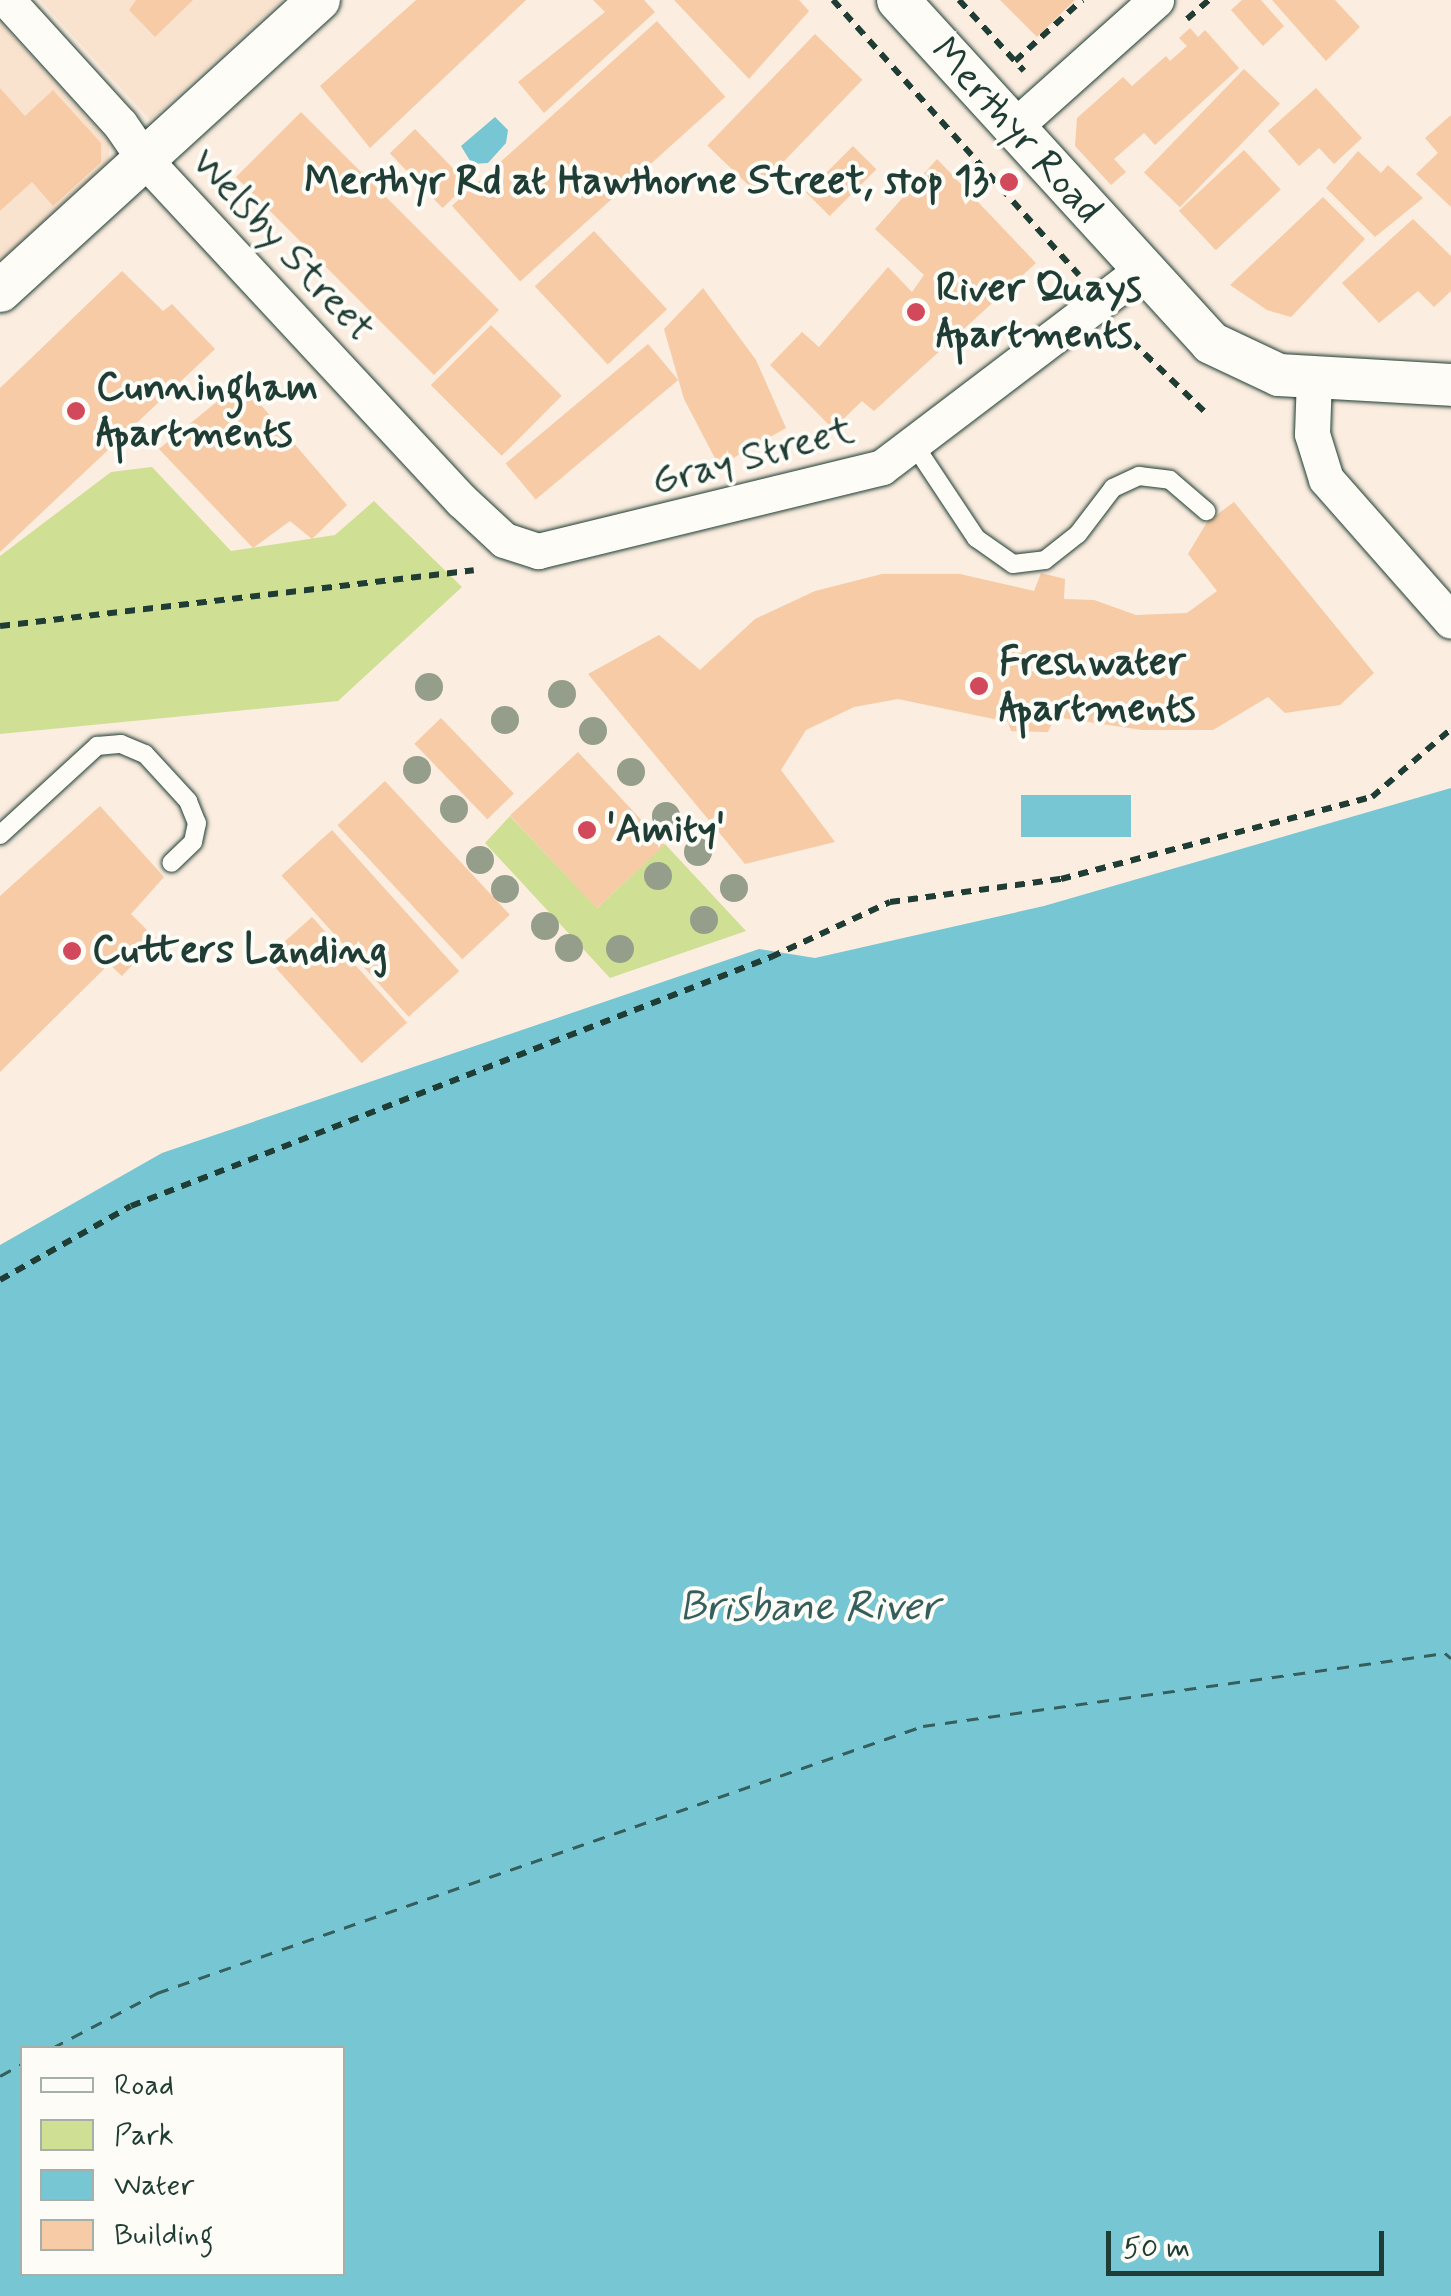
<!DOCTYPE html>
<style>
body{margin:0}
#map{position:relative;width:1451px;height:2296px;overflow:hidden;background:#fbeddf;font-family:Mynerve,sans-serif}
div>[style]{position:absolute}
.built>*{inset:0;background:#fae3ce}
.green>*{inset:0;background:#cfe094}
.water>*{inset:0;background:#77c6d4;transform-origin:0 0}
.ferry>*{height:2.5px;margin-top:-1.25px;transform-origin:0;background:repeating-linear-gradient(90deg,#355f5c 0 12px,transparent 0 22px)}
.building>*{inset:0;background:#f7cba6;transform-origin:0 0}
.path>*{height:6px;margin-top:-3px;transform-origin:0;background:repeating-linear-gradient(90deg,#1f3d34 0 10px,transparent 0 18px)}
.roads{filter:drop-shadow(0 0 2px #1f3d34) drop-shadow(0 0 2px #1f3d34)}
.service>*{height:18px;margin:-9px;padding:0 9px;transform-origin:9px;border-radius:9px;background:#fdfcf7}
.minor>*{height:35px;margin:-17.5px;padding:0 17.5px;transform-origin:17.5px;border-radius:17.5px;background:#fdfcf7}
.tertiary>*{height:42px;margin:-21px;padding:0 21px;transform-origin:21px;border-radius:21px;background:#fdfcf7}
.trees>*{width:28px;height:28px;margin:-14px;border-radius:50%;background:#959e8b}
.dots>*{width:28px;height:28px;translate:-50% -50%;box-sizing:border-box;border:5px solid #fdfcf7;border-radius:50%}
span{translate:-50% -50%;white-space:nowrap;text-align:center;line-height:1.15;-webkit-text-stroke:8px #fdfcf7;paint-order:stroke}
.street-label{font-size:40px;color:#1f3d34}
.poi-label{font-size:40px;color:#1f3d34;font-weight:700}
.right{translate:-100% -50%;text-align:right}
.left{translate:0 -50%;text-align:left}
.water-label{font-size:42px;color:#355f5c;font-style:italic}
.legend{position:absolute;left:20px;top:2046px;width:325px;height:230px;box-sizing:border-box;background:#fdfcf7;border:2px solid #a4b0a9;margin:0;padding:12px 18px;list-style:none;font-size:30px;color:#1f3d34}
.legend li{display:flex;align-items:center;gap:20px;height:50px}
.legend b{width:50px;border:2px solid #a4b0a9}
.scale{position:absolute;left:1106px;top:2231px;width:278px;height:45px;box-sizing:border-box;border:5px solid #1f3d34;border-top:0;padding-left:12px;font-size:30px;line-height:35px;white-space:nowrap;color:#1f3d34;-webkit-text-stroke:8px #fdfcf7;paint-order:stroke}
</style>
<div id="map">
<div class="built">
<i style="clip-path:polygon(40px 0,282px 0,150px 120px)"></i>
<i style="clip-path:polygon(0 22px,109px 142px,109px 162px,0 261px,0 211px,60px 156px,0 88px)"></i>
</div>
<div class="green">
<i style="clip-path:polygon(152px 467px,231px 551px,335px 535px,374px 501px,462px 587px,338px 701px,0 734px,0 556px,111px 472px)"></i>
<i style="clip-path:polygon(510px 816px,597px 908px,665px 844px,746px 931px,610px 978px,485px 843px)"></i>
</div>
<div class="water">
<i style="clip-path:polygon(495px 117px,508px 130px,506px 143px,488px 163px,472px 164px,461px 146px)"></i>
<i style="clip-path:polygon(evenodd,1451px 788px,1451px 2296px,0 2296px,0 1245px,162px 1153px,759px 949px,815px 958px,1044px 906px,1451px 788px,22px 2048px,342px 2048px,342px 2274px,22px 2274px,22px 2048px)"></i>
<i style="left:1131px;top:795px;width:42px;height:110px;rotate:90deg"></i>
</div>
<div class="ferry">
<i style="left:52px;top:2048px;width:119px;rotate:-27.6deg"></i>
<i style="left:157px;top:1993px;width:811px;rotate:-19.22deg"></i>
<i style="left:923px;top:1726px;width:527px;rotate:-7.96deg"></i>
<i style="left:1445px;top:1653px;width:8px;rotate:40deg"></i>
<i style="left:0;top:2076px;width:25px;rotate:-29deg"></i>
</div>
<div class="building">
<i style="clip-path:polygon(136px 0,193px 0,155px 37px,129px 10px)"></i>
<i style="clip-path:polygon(416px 0,526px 0,370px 148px,320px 86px)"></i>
<i style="clip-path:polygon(593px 0,644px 0,655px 12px,544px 113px,518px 82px,605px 12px)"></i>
<i style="clip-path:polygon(674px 0,799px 0,809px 11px,749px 79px)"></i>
<i style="clip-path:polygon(1000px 0,1075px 0,1037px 37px)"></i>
<i style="clip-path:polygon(1242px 0,1261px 0,1284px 26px,1263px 46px,1231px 10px)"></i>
<i style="clip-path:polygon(1272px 0,1335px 0,1360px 27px,1326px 61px)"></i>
<i style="left:657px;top:21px;width:102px;height:276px;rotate:48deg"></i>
<i style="clip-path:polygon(1190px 28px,1198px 37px,1205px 30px,1239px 68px,1155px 145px,1144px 133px,1114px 159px,1126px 172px,1111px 185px,1075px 146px,1077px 118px,1123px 77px,1132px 86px,1166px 56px,1170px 61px,1187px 46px,1179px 38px)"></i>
<i style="left:815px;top:34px;width:66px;height:155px;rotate:44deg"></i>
<i style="left:1244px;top:69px;width:50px;height:144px;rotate:44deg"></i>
<i style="clip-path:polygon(0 88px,25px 116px,53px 90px,101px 143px,101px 162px,53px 206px,32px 182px,0 211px)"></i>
<i style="clip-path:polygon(1316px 88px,1362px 138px,1334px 164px,1319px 148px,1299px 166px,1268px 131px)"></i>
<i style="left:301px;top:112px;width:280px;height:92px;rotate:45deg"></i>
<i style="clip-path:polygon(1451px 115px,1451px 207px,1416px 174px,1438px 153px,1425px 138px)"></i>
<i style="left:415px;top:129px;width:76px;height:35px;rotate:46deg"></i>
<i style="left:853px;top:146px;width:33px;height:66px;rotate:45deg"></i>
<i style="left:1244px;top:150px;width:54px;height:89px;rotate:47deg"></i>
<i style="clip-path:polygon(1358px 151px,1381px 173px,1388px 165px,1423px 198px,1375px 237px,1326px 188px)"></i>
<i style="clip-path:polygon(937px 159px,1036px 263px,874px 411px,862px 401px,833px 429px,770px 365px,802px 332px,819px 347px,888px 267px,912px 292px,924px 275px,875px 229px)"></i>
<i style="clip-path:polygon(1323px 197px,1365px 239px,1291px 317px,1267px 310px,1230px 285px)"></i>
<i style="clip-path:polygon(1413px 219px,1451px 256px,1451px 291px,1434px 307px,1418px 291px,1379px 323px,1342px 283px)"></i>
<i style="left:594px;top:231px;width:107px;height:81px;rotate:47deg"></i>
<i style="clip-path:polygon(122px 271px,163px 311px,172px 304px,215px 349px,0 552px,0 388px)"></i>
<i style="clip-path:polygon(703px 288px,756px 360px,786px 428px,719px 466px,684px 399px,664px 329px)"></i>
<i style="left:491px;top:325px;width:100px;height:85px;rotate:45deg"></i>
<i style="left:648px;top:344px;width:47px;height:186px;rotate:50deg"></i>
<i style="clip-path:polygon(241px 382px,347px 505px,312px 539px,290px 521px,253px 548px,159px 449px)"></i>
<i style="clip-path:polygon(1234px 502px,1374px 673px,1340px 705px,1285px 713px,1268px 697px,1213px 730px,1142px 730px,1055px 717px,1048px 732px,1011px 731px,1008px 722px,898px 699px,854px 707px,806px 730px,781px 770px,835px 842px,745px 864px,588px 674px,659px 635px,700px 670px,755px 619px,815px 591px,882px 574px,960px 574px,1034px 591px,1041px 573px,1065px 579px,1064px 599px,1094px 600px,1136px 615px,1187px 613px,1217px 591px,1188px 554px,1207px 522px)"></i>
<i style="left:441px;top:718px;width:105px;height:37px;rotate:46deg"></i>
<i style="left:578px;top:752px;width:127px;height:93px;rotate:47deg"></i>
<i style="left:385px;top:781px;width:183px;height:65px;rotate:47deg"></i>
<i style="clip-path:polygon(100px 806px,164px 877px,131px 914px,156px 939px,122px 976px,109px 964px,0 1072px,0 896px)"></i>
<i style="left:332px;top:830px;width:190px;height:68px;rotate:48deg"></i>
<i style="left:312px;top:917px;width:142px;height:61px;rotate:48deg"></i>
</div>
<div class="path">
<i style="left:833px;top:0;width:369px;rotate:48.2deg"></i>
<i style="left:959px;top:0;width:96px;rotate:47.5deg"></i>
<i style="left:1187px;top:19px;width:29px;rotate:-41deg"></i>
<i style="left:1015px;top:61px;width:91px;rotate:-42.3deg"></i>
<i style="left:1119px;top:329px;width:120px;rotate:44deg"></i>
<i style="left:0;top:626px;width:477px;rotate:-6.7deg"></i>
<i style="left:0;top:1280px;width:150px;rotate:-29.5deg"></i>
<i style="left:131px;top:1206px;width:687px;rotate:-21.26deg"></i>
<i style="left:771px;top:957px;width:131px;rotate:-24.8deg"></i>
<i style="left:890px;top:902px;width:173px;rotate:-7.7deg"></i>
<i style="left:1061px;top:879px;width:322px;rotate:-14.8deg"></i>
<i style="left:1372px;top:797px;width:104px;rotate:-40.7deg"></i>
</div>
<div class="roads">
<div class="service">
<i style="left:913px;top:443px;width:114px;rotate:56.4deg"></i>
<i style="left:976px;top:538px;width:45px;rotate:35.1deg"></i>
<i style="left:1013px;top:564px;width:32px;rotate:-7deg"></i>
<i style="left:1045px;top:560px;width:42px;rotate:-38.2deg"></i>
<i style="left:1078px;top:534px;width:58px;rotate:-52.7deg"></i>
<i style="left:1113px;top:488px;width:29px;rotate:-25deg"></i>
<i style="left:1139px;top:476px;width:31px;rotate:7deg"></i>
<i style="left:1170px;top:480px;width:48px;rotate:40.7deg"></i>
<i style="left:0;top:835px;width:132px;rotate:-42.5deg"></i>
<i style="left:97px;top:746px;width:24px;rotate:-5deg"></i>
<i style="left:121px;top:744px;width:26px;rotate:23deg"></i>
<i style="left:145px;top:754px;width:64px;rotate:47.5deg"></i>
<i style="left:188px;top:801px;width:24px;rotate:68deg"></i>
<i style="left:197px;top:823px;width:19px;rotate:102deg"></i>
<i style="left:193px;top:842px;width:30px;rotate:136deg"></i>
</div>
<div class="minor">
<i style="left:7px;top:0;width:168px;rotate:47.7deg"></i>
<i style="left:120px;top:124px;width:42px;rotate:55.6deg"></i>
<i style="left:144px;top:159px;width:466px;rotate:47.1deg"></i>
<i style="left:461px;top:500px;width:59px;rotate:42.9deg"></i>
<i style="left:504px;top:540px;width:36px;rotate:18deg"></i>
<i style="left:538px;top:551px;width:354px;rotate:-13.7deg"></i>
<i style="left:882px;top:467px;width:326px;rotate:-37.2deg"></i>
<i style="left:1013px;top:128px;width:192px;rotate:-41.8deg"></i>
<i style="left:1314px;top:377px;width:57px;rotate:92deg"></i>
<i style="left:1312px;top:434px;width:47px;rotate:72.7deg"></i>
<i style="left:1326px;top:479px;width:189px;rotate:48.6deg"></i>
</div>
<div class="tertiary">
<i style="left:898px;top:0;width:464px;rotate:47.6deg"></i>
<i style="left:1211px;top:343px;width:75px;rotate:25.2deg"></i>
<i style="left:1279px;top:375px;width:172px;rotate:3.3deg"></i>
<i style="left:0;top:291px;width:432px;rotate:-42.4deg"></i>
</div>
</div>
<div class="trees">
<i style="left:429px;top:687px"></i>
<i style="left:562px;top:694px"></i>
<i style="left:505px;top:720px"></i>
<i style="left:593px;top:731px"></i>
<i style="left:417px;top:770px"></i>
<i style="left:631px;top:772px"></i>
<i style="left:454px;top:809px"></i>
<i style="left:666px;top:816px"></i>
<i style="left:698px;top:852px"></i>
<i style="left:480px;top:860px"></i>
<i style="left:658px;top:876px"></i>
<i style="left:734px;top:888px"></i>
<i style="left:505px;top:889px"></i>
<i style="left:704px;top:920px"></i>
<i style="left:545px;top:926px"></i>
<i style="left:569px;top:948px"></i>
<i style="left:620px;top:949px"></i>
</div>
<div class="dots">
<i style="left:1009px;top:182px;background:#d1495b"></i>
<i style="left:916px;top:312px;background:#d1495b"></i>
<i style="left:76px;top:411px;background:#d1495b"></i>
<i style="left:979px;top:686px;background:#d1495b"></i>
<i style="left:587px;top:830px;background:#d1495b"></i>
<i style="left:72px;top:951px;background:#d1495b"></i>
</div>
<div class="street-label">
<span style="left:1016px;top:131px;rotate:48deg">Merthyr Road</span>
<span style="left:282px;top:246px;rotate:47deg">Welsby Street</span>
<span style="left:753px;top:457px;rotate:-15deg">Gray Street</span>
</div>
<div class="poi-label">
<span class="right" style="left:989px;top:182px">Merthyr Rd at Hawthorne Street, stop 13</span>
<span class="left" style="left:936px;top:312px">River Quays<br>Apartments</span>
<span class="left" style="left:96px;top:411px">Cunningham<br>Apartments</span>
<span class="left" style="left:999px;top:686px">Freshwater<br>Apartments</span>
<span class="left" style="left:607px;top:830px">'Amity'</span>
<span class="left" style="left:92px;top:951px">Cutters Landing</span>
</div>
<div class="water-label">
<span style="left:809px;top:1608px">Brisbane River</span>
</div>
<ul class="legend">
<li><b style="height:12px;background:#fdfcf7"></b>Road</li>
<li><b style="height:28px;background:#cfe094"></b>Park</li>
<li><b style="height:28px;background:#77c6d4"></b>Water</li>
<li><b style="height:28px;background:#f7cba6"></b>Building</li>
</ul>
<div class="scale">50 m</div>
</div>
